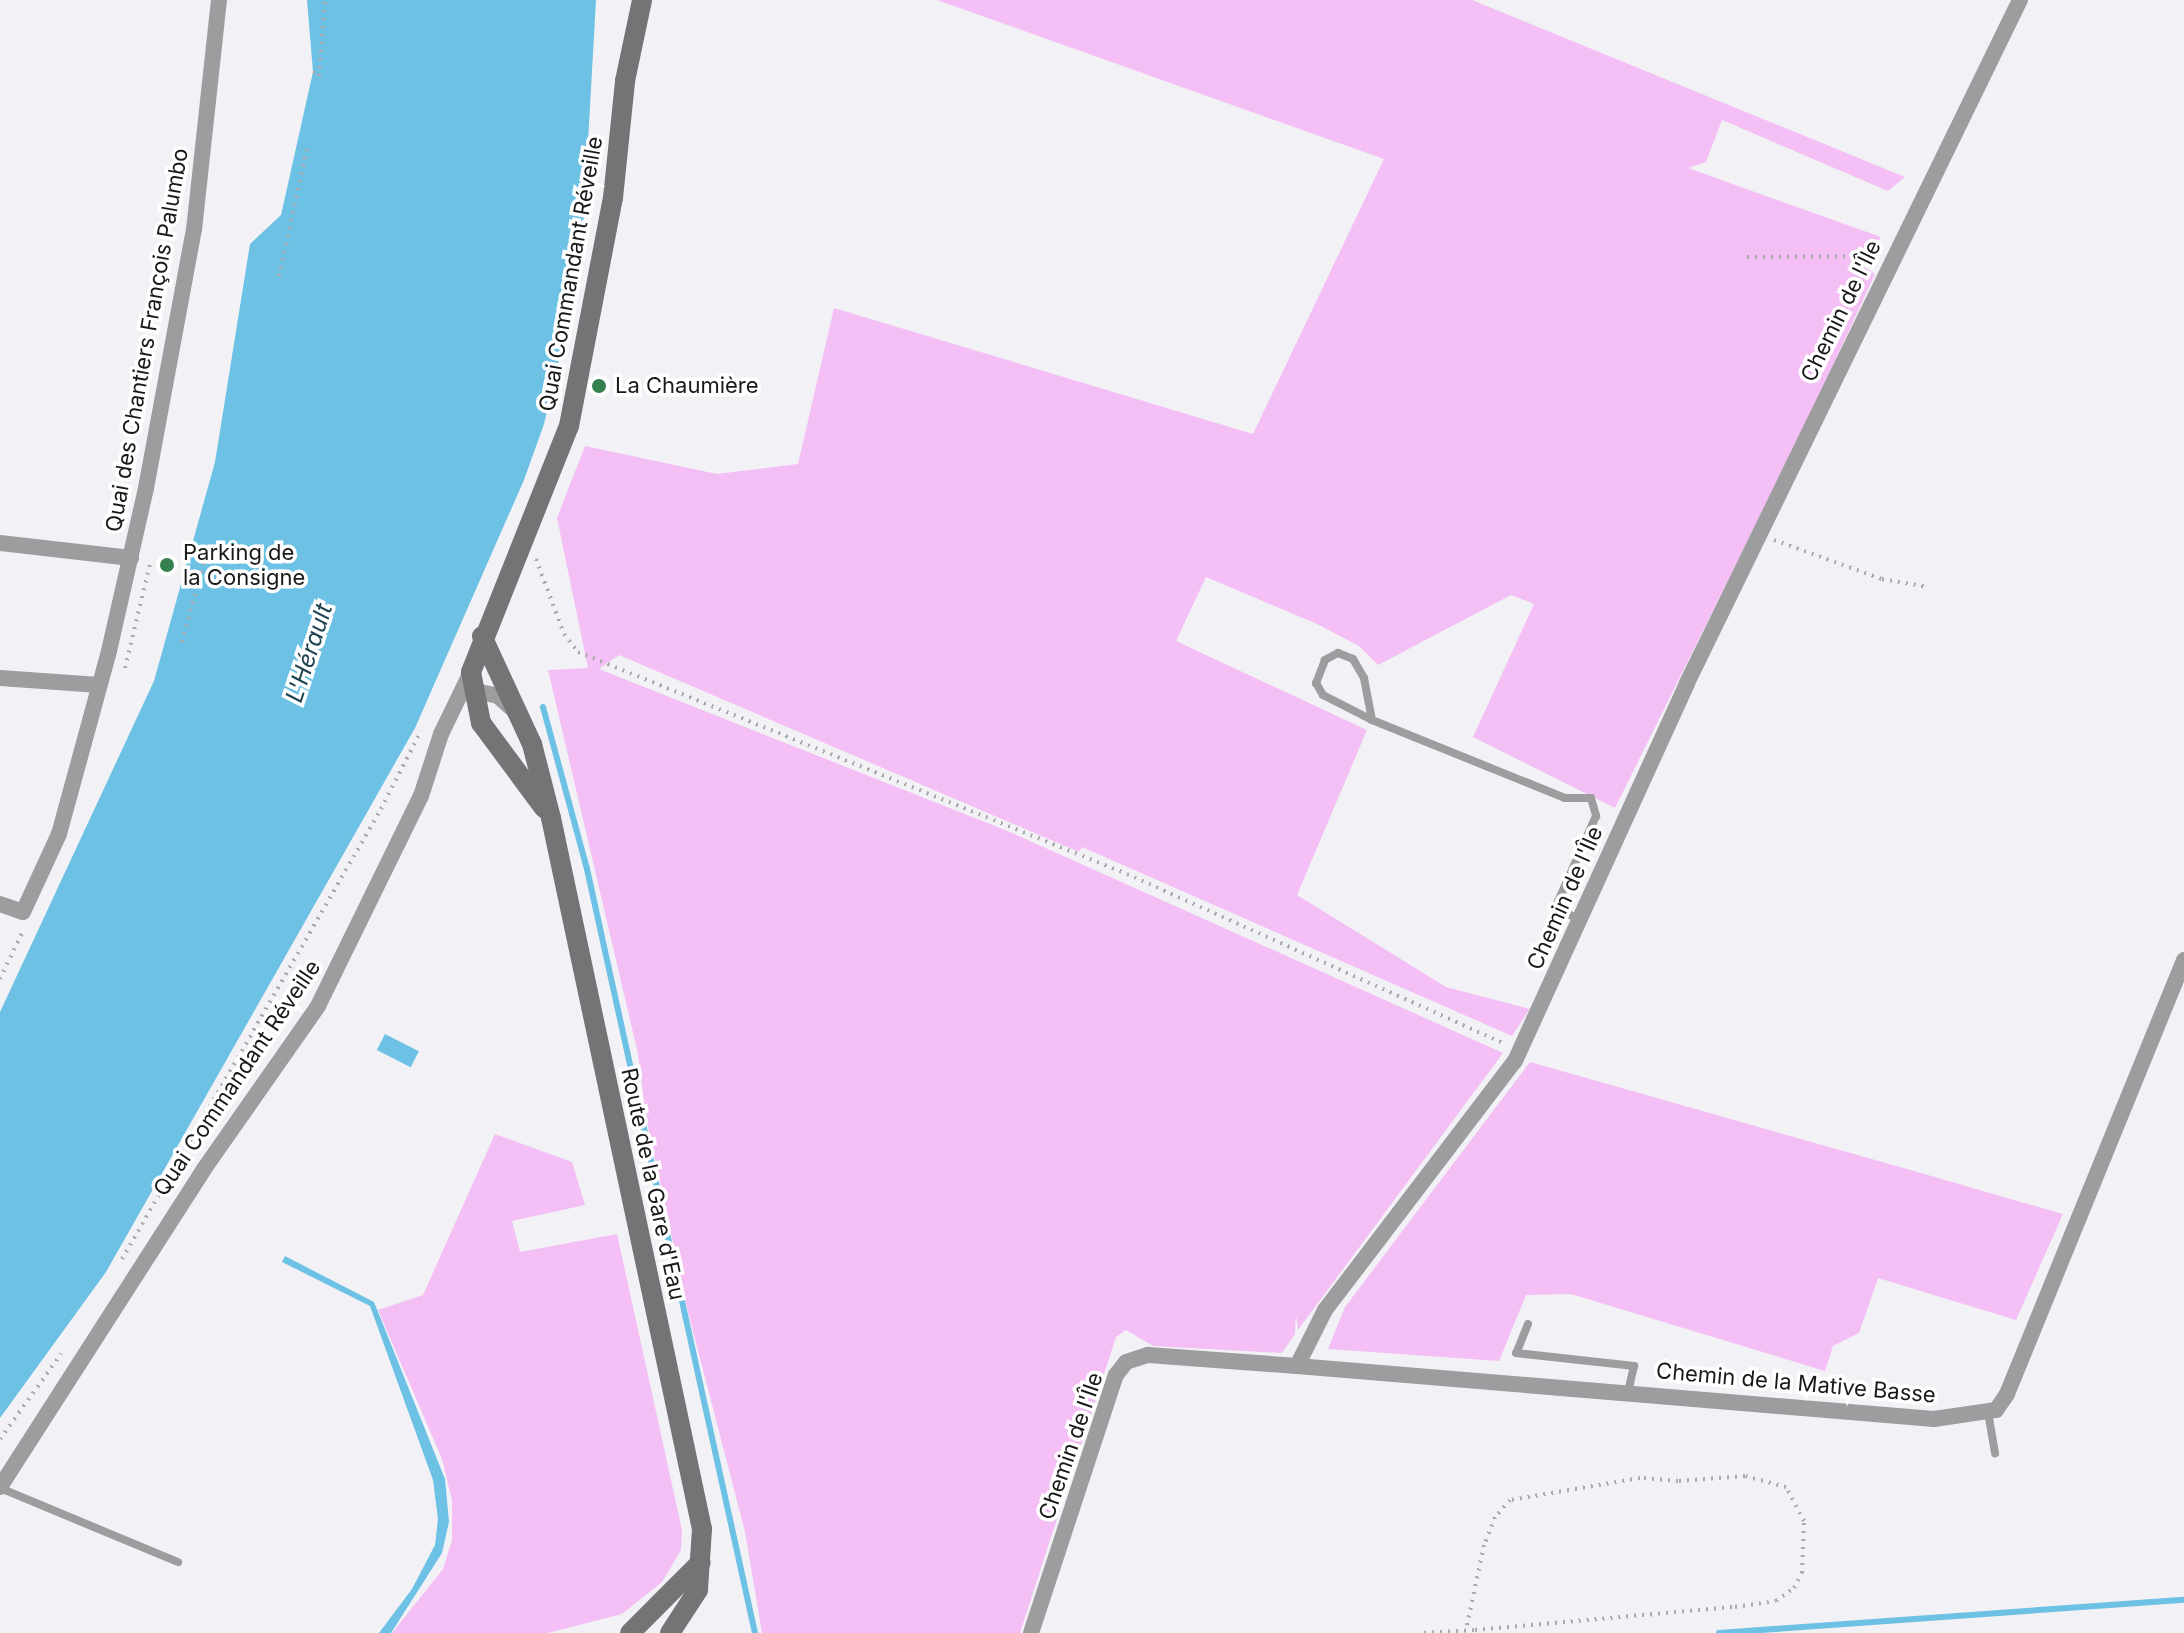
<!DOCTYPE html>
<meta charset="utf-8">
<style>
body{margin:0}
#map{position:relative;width:2184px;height:1633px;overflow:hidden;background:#f2f2f6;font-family:Inter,sans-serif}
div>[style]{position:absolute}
.green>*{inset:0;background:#f3bff4}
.water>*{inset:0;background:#6dc1e4;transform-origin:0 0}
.stream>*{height:6px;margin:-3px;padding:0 3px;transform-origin:3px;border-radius:3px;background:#6dc1e4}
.path>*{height:4px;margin-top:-2px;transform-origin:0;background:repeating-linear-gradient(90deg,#aaaaad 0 2px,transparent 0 8px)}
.service>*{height:8px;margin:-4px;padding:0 4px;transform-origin:4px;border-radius:4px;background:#9d9c9e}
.minor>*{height:16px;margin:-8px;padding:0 8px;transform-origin:8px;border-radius:8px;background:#9d9c9e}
.secondary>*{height:20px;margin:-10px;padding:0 10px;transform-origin:10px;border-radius:10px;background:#747375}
.dots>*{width:22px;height:22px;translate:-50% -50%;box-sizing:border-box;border:4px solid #fff;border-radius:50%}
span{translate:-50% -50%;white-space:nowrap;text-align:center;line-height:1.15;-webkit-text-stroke:7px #fff;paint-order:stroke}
.street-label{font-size:22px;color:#19191a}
.poi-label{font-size:22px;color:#19191a}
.left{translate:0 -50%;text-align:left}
.water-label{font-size:24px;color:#1e4453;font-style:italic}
</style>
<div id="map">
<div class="green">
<i style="clip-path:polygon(937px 0,1472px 0,1905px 177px,1888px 191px,1722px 120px,1706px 162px,1688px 168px,1881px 237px,1863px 266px,1875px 274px,1811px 413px,1615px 808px,1473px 737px,1534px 604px,1511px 595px,1378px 665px,1359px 646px,1317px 624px,1206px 577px,1176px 641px,1367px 730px,1297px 895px,1446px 987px,1530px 1009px,1512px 1036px,1082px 847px,1079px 852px,619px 655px,599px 669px,1010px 832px,1503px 1053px,1298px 1330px,1296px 1315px,1295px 1334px,1282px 1353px,1153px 1346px,1126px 1330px,1116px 1337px,1020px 1633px,762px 1633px,745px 1532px,688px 1312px,646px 1118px,638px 1054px,548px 670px,588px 668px,557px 518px,585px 446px,717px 474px,798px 464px,834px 308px,1253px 434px,1384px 159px)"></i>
<i style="clip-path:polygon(1530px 1062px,1914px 1171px,2063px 1214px,2016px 1320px,1878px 1278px,1859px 1333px,1833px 1346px,1825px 1371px,1571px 1294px,1526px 1295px,1499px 1361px,1328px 1349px,1345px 1307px)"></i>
<i style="clip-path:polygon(495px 1134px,572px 1162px,585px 1205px,512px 1221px,520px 1252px,617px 1234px,682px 1530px,681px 1550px,662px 1582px,622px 1614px,548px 1633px,392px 1633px,443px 1569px,452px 1540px,452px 1501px,442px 1459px,378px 1310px,423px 1295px)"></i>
</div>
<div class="water">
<i style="clip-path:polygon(307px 0,596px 0,581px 266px,544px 424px,524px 480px,415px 728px,106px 1272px,0 1418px,0 1012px,154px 681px,215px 462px,250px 244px,281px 215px,313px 72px)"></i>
<i style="left:385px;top:1034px;width:38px;height:18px;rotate:27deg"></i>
<i style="clip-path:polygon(285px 1256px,374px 1302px,445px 1479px,449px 1522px,442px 1553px,391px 1633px,379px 1633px,412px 1589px,435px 1545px,438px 1519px,433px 1480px,370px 1306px,282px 1262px)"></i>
</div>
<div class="stream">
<i style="left:543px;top:707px;width:168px;rotate:74.8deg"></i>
<i style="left:587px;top:869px;width:782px;rotate:77.6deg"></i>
<i style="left:1719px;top:1633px;width:466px;rotate:-4.1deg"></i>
</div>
<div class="path">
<i style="left:313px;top:72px;width:7px;rotate:34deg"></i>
<i style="left:319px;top:76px;width:76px;rotate:-85.5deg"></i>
<i style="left:1747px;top:257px;width:127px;rotate:-0.5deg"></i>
<i style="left:279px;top:276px;width:130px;rotate:-77.6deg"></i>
<i style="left:1774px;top:540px;width:115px;rotate:19.9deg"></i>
<i style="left:1882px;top:579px;width:47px;rotate:9.9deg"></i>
<i style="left:536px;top:559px;width:80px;rotate:69.5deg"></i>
<i style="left:564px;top:634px;width:23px;rotate:52deg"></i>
<i style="left:578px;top:652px;width:592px;rotate:22.02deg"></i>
<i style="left:1127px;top:874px;width:412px;rotate:24.2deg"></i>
<i style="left:182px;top:642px;width:94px;rotate:-74.6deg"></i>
<i style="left:125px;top:668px;width:107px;rotate:-76.5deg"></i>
<i style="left:0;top:979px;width:55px;rotate:-64.4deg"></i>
<i style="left:122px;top:1259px;width:519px;rotate:-60.08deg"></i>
<i style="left:381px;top:809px;width:88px;rotate:-62.9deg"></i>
<i style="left:0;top:1439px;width:105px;rotate:-54.3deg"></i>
<i style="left:1424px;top:1633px;width:51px;rotate:-3.4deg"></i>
<i style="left:1475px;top:1630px;width:261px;rotate:-5.1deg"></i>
<i style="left:1735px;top:1607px;width:41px;rotate:-8.3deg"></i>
<i style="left:1776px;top:1601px;width:22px;rotate:-36deg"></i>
<i style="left:1794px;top:1588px;width:17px;rotate:-62deg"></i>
<i style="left:1802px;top:1573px;width:52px;rotate:-87.8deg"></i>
<i style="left:1804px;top:1521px;width:38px;rotate:-118deg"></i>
<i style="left:1786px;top:1487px;width:42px;rotate:-165deg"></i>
<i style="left:1745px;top:1476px;width:67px;rotate:175.7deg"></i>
<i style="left:1678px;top:1481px;width:38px;rotate:-175deg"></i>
<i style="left:1640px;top:1478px;width:132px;rotate:170.4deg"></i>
<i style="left:1510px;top:1500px;width:23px;rotate:131deg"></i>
<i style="left:1495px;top:1517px;width:30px;rotate:111deg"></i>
<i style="left:1484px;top:1545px;width:87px;rotate:102deg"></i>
</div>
<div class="service">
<i style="left:1372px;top:720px;width:43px;rotate:-100.8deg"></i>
<i style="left:1364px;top:678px;width:22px;rotate:-120deg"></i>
<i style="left:1353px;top:659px;width:16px;rotate:-158deg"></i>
<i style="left:1338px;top:653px;width:15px;rotate:152deg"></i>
<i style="left:1325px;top:660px;width:25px;rotate:111deg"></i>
<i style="left:1316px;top:683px;width:14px;rotate:60deg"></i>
<i style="left:1323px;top:695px;width:55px;rotate:27deg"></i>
<i style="left:1372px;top:720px;width:208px;rotate:22deg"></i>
<i style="left:1565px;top:798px;width:26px"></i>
<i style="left:1591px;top:798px;width:19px;rotate:74deg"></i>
<i style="left:1596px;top:816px;width:101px;rotate:114deg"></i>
<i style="left:1555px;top:908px;width:26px;rotate:25deg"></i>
<i style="left:1528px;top:1324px;width:31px;rotate:112deg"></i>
<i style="left:1516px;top:1353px;width:119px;rotate:6.3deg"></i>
<i style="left:1634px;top:1366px;width:26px;rotate:103deg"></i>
<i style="left:1988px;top:1412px;width:42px;rotate:80.3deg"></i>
<i style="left:0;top:1488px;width:193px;rotate:22.6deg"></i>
</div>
<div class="minor">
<i style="left:0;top:543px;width:132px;rotate:6.5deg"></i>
<i style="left:0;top:678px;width:99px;rotate:4deg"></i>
<i style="left:466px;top:689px;width:33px;rotate:12deg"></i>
<i style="left:498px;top:696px;width:24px;rotate:42deg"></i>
<i style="left:0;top:904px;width:24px;rotate:19deg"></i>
<i style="left:23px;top:912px;width:86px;rotate:-65.2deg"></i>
<i style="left:59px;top:834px;width:190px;rotate:-74.7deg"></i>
<i style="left:109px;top:651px;width:167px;rotate:-77.2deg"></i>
<i style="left:146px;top:488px;width:262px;rotate:-79.5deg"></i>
<i style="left:194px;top:230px;width:231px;rotate:-83.8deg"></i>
<i style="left:1297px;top:1366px;width:639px;rotate:4.76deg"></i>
<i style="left:1934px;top:1419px;width:63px;rotate:-8.3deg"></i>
<i style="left:1996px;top:1410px;width:19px;rotate:-55deg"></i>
<i style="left:2007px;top:1394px;width:469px;rotate:-67.8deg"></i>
<i style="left:0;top:1487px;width:378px;rotate:-57.3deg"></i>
<i style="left:204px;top:1169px;width:199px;rotate:-55deg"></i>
<i style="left:318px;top:1006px;width:234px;rotate:-63.9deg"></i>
<i style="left:421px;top:796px;width:65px;rotate:-72.1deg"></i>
<i style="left:441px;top:734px;width:69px;rotate:-64.2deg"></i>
<i style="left:1031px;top:1633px;width:272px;rotate:-71.8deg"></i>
<i style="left:1116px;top:1375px;width:16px;rotate:-52deg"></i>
<i style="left:1126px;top:1362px;width:23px;rotate:-18deg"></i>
<i style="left:1148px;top:1355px;width:149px;rotate:4.2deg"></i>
<i style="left:1297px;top:1366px;width:63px;rotate:-63.4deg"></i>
<i style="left:1325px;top:1310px;width:313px;rotate:-52.7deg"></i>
<i style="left:1515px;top:1061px;width:415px;rotate:-65.5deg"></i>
<i style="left:1687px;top:683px;width:760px;rotate:-64.01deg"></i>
</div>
<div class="secondary">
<i style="left:482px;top:636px;width:119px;rotate:65.2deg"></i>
<i style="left:532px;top:744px;width:76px;rotate:75.6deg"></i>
<i style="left:551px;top:818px;width:727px;rotate:78.01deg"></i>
<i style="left:702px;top:1529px;width:61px;rotate:93.8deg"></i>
<i style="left:698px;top:1590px;width:51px;rotate:123.1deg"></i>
<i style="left:544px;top:808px;width:106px;rotate:-126.5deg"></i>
<i style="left:481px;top:723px;width:52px;rotate:-101.1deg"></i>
<i style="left:471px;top:672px;width:265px;rotate:-68.3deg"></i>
<i style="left:569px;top:426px;width:232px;rotate:-79.1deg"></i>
<i style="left:613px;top:198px;width:118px;rotate:-84.1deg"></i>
<i style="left:625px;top:81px;width:83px;rotate:-78.1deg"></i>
<i style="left:630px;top:1633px;width:100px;rotate:-45deg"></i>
</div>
<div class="dots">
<i style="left:599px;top:386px;background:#34804e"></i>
<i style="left:167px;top:565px;background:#34804e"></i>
</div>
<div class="street-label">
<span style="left:571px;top:274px;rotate:-80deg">Quai Commandant Réveille</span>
<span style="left:1841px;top:311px;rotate:-64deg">Chemin de l'Île</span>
<span style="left:147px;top:340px;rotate:-80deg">Quai des Chantiers François Palumbo</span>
<span style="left:1565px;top:898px;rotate:-66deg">Chemin de l'Île</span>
<span style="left:237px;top:1078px;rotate:-56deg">Quai Commandant Réveille</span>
<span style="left:653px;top:1184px;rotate:78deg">Route de la Gare d'Eau</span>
<span style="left:1796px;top:1383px;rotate:5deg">Chemin de la Mative Basse</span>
<span style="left:1071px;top:1446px;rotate:-71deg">Chemin de l'Île</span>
</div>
<div class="poi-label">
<span class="left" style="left:615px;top:386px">La Chaumière</span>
<span class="left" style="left:183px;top:565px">Parking de<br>la Consigne</span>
</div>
<div class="water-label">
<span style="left:309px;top:653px;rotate:-72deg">L'Hérault</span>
</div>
</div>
